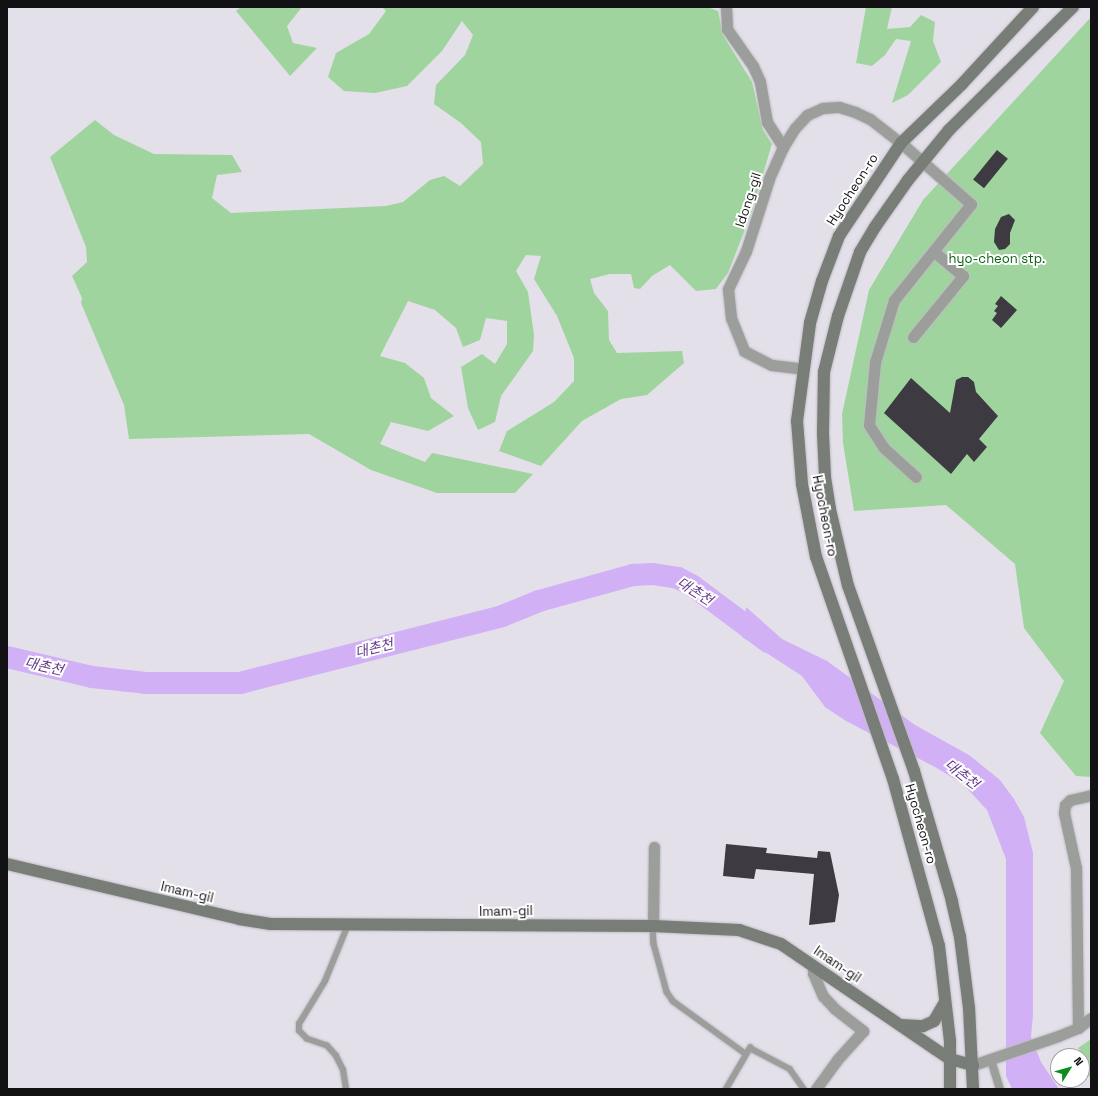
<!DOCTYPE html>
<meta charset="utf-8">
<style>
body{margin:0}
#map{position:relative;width:1098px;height:1096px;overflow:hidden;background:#e4e0e9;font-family:"Space Grotesk","Noto Sans KR",sans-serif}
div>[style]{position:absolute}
.green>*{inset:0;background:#a0d49e}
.water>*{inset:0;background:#d2b0f6}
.river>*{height:22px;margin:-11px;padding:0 11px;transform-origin:11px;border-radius:11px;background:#d2b0f6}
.building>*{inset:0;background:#3e3a42;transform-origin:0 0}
.roads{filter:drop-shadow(0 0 1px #bebbc3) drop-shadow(0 0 1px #bebbc3)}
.service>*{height:5.5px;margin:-2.75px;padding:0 2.75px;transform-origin:2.75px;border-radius:2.75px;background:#9b9e9a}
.pedestrian>*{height:8px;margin:-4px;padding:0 4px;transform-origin:4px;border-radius:4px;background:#9b9e9a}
.minor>*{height:11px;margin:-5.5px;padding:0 5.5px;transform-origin:5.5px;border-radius:5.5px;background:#9b9e9a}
.secondary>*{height:12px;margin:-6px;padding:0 6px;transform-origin:6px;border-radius:6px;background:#787d78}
span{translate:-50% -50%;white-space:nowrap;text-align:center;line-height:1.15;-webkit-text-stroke:4px #fff;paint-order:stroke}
.street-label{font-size:13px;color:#121114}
.park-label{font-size:13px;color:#095f11}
.water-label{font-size:14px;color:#64398a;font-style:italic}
.frame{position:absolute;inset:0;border:8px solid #121114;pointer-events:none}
.north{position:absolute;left:1050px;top:1048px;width:40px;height:40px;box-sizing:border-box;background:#fff;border:1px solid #a0a0a1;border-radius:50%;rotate:53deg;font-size:11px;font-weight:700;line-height:16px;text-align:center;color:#121114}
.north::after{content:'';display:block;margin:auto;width:14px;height:18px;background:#0d8e1c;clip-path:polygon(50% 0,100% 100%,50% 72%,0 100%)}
</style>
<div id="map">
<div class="green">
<i style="clip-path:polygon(241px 7px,302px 7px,287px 26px,293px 43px,317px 48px,290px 76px,236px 11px)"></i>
<i style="clip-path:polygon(382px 7px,707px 7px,718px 11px,723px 35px,752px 82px,763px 130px,772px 144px,751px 214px,728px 273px,716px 289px,696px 291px,670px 265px,652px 276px,640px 289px,634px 288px,631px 274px,610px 274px,590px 279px,594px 293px,608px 311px,609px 340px,617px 353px,682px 351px,684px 363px,647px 395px,621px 399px,582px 421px,541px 466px,499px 451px,507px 431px,554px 402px,574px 381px,574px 358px,557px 316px,534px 279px,541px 256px,526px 255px,516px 271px,528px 292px,534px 335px,533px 351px,501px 396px,495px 422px,478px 430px,468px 408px,461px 367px,482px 354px,495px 364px,507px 344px,507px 321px,486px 318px,480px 340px,463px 347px,456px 328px,435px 310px,408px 301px,380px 356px,405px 363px,424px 378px,431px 398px,454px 416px,428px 431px,391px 422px,380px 444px,425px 462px,432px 453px,533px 474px,515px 493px,437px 493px,371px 470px,309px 434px,129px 439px,124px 405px,81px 303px,82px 298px,72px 276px,87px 262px,86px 247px,50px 157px,95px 120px,114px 135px,154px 154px,232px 155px,242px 172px,217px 175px,212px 198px,231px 213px,386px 206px,403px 202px,430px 180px,444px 176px,460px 186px,483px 164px,481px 142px,461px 123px,434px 104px,436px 85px,465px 55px,473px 35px,462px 21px,442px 51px,407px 86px,375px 93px,344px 91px,328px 77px,336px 53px,369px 34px,386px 11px)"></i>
<i style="clip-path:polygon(866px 7px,892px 7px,887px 29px,910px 27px,921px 15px,935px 22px,933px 41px,941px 62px,908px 95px,892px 103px,911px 41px,896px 39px,885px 55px,872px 66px,856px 63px)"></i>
<i style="clip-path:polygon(1091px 17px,1091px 777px,1076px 776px,1040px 733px,1064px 681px,1024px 628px,1015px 564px,946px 505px,854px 511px,843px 443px,842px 414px,869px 290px,923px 200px)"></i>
<i style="clip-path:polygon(1091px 1039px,1091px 1079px,1082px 1066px,1086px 1060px,1078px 1048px)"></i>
</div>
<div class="water">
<i style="clip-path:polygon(746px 607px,782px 639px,827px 661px,915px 725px,969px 755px,1000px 780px,1014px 799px,1024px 817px,1033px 853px,1033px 1015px,1031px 1037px,1041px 1062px,1059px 1089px,1012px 1089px,1006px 1076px,1006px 859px,987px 810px,963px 784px,935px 767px,846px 721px,825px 707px,802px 676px,742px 637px)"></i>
</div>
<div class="river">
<i style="left:7px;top:657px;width:87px;rotate:13.2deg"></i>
<i style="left:92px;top:677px;width:54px;rotate:6.3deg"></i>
<i style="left:146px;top:683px;width:94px"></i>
<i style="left:240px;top:683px;width:270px;rotate:-14.3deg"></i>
<i style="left:502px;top:616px;width:40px;rotate:-22deg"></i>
<i style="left:539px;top:601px;width:98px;rotate:-15.5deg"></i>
<i style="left:633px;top:575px;width:20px;rotate:-3deg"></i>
<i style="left:653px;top:574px;width:25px;rotate:9deg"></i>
<i style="left:678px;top:578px;width:17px;rotate:28deg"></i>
<i style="left:693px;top:586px;width:94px;rotate:36.7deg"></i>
</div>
<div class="building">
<i style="left:997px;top:150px;width:14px;height:38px;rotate:39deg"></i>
<i style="clip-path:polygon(1009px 214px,1015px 220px,1010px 233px,1010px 244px,1005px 249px,999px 250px,994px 242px,995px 229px,1001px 217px)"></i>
<i style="clip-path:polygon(1001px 296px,1017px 310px,1001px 328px,992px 320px,997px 313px,994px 311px,998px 306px,995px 304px)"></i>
<i style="clip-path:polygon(962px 377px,968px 377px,974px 382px,976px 392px,998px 416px,979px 439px,987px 447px,974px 462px,967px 454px,951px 474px,884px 413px,911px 378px,950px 413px,956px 380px)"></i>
<i style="clip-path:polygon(726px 844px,767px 848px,766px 853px,817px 858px,818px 851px,830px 852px,839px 895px,835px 922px,809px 925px,814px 874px,756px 869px,754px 879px,723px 876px)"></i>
</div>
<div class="roads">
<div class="service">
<i style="left:653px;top:926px;width:18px;rotate:87deg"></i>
<i style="left:654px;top:944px;width:50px;rotate:74.8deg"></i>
<i style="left:667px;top:992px;width:11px;rotate:56deg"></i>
<i style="left:673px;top:1001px;width:90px;rotate:36deg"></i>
<i style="left:346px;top:1089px;width:19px;rotate:-99deg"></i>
<i style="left:343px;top:1070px;width:16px;rotate:-117deg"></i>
<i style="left:336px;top:1056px;width:13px;rotate:-132deg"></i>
<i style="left:327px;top:1046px;width:21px;rotate:-161deg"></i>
<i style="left:307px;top:1039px;width:11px;rotate:-135deg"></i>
<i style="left:299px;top:1031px;width:7px;rotate:-90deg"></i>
<i style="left:299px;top:1024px;width:50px;rotate:-58.8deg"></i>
<i style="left:325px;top:981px;width:61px;rotate:-67.7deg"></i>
<i style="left:726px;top:1089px;width:48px;rotate:-59.7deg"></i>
<i style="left:750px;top:1048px;width:45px;rotate:27.7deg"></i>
<i style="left:790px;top:1069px;width:24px;rotate:55deg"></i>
</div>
<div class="pedestrian">
<i style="left:991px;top:1060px;width:30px;rotate:73deg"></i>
</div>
<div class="minor">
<i style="left:726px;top:7px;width:22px;rotate:87deg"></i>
<i style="left:727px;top:29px;width:45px;rotate:54.9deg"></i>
<i style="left:753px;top:66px;width:17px;rotate:66deg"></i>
<i style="left:760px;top:82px;width:41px;rotate:80.1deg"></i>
<i style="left:767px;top:122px;width:30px;rotate:57deg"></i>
<i style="left:783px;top:147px;width:35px;rotate:114deg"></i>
<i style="left:769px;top:179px;width:76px;rotate:107.7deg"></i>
<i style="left:746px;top:251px;width:42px;rotate:115.3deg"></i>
<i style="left:728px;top:289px;width:29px;rotate:84deg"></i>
<i style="left:731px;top:318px;width:35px;rotate:68deg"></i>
<i style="left:744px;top:351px;width:31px;rotate:27deg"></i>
<i style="left:772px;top:365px;width:31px;rotate:7deg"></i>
<i style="left:783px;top:147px;width:22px;rotate:-58deg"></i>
<i style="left:795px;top:128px;width:18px;rotate:-47deg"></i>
<i style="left:807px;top:115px;width:17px;rotate:-24deg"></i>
<i style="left:823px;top:108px;width:16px;rotate:-4deg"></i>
<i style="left:839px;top:107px;width:17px;rotate:17deg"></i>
<i style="left:855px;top:112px;width:17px;rotate:25deg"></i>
<i style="left:870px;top:119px;width:39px;rotate:38deg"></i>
<i style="left:901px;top:143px;width:93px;rotate:41.1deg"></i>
<i style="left:971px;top:204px;width:123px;rotate:128.7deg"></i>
<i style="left:894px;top:300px;width:65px;rotate:107deg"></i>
<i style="left:875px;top:362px;width:63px;rotate:95.4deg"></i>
<i style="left:869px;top:425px;width:27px;rotate:57deg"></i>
<i style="left:884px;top:448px;width:43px;rotate:42.2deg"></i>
<i style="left:913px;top:337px;width:79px;rotate:-50.7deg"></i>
<i style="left:963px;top:276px;width:39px;rotate:-140deg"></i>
<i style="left:653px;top:926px;width:79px;rotate:-89.3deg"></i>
<i style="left:813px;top:966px;width:7px;rotate:90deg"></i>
<i style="left:813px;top:973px;width:25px;rotate:67deg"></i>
<i style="left:823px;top:996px;width:18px;rotate:47deg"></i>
<i style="left:835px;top:1009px;width:36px;rotate:38deg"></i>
<i style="left:863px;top:1031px;width:39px;rotate:132deg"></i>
<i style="left:837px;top:1060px;width:36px;rotate:126deg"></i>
<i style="left:1078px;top:1028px;width:160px;rotate:-90.7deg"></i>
<i style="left:1076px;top:868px;width:56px;rotate:-102.3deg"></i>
<i style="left:1064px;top:813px;width:8px;rotate:-83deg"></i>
<i style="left:1065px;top:805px;width:7px;rotate:-45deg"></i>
<i style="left:1070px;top:800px;width:22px;rotate:-13deg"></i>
<i style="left:973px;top:1065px;width:90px;rotate:-18.8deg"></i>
<i style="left:1058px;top:1036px;width:22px;rotate:-22deg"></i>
<i style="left:1078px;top:1028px;width:16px;rotate:-38deg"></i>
</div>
<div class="secondary">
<i style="left:7px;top:864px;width:238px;rotate:13.3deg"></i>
<i style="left:239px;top:919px;width:32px;rotate:9deg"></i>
<i style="left:271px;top:924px;width:382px;rotate:0.3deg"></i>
<i style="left:653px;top:926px;width:86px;rotate:2.7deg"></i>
<i style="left:739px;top:930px;width:44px;rotate:18.4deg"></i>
<i style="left:781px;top:944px;width:186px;rotate:34.3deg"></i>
<i style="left:935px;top:1049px;width:18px;rotate:34deg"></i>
<i style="left:950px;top:1059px;width:24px;rotate:15deg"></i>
<i style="left:901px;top:1025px;width:22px;rotate:3deg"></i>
<i style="left:923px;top:1026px;width:12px;rotate:-24deg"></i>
<i style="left:934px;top:1021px;width:22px;rotate:-60deg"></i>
<i style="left:950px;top:1089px;width:48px;rotate:-90deg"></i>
<i style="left:950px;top:1041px;width:96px;rotate:-96.6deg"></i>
<i style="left:939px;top:946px;width:173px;rotate:-105.4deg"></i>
<i style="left:893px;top:779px;width:235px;rotate:-109.1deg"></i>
<i style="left:816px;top:557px;width:74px;rotate:-100.9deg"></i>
<i style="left:802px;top:484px;width:63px;rotate:-94.5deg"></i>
<i style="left:797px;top:421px;width:99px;rotate:-82.4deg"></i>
<i style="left:810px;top:323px;width:44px;rotate:-74.1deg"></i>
<i style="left:822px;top:281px;width:48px;rotate:-69.3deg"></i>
<i style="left:839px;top:236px;width:112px;rotate:-56.3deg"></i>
<i style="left:901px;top:143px;width:85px;rotate:-44deg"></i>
<i style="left:962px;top:84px;width:105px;rotate:-47.3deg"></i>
<i style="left:973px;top:1089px;width:81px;rotate:-92.8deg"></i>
<i style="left:969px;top:1008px;width:72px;rotate:-97.2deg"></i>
<i style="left:960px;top:937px;width:37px;rotate:-103deg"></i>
<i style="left:952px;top:901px;width:135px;rotate:-106.3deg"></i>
<i style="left:914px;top:771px;width:196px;rotate:-109.6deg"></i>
<i style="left:848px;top:586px;width:79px;rotate:-103.2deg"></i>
<i style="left:830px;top:509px;width:33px;rotate:-99deg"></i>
<i style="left:825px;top:476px;width:42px;rotate:-92.7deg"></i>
<i style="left:823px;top:434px;width:62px;rotate:-89.1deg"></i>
<i style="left:824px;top:372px;width:58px;rotate:-76deg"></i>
<i style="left:838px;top:316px;width:68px;rotate:-71deg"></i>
<i style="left:860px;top:252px;width:29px;rotate:-59deg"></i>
<i style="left:875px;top:227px;width:57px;rotate:-54.9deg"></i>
<i style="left:908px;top:180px;width:65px;rotate:-50.6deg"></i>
<i style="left:949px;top:130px;width:175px;rotate:-44.8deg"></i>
</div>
</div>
<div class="street-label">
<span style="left:853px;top:190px;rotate:-57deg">Hyocheon-ro</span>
<span style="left:749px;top:200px;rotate:-72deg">Idong-gil</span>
<span style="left:824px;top:516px;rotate:79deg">Hyocheon-ro</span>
<span style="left:920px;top:824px;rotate:74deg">Hyocheon-ro</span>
<span style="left:187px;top:893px;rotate:13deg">Imam-gil</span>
<span style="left:506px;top:912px;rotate:-1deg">Imam-gil</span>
<span style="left:837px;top:965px;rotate:34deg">Imam-gil</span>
</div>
<div class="park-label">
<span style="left:997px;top:259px">hyo-cheon stp.</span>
</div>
<div class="water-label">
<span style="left:695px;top:591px;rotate:33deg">대촌천</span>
<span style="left:374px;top:648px;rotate:-14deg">대촌천</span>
<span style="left:44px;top:666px;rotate:13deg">대촌천</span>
<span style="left:962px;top:774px;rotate:38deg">대촌천</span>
</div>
<div class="frame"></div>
<div class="north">N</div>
</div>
